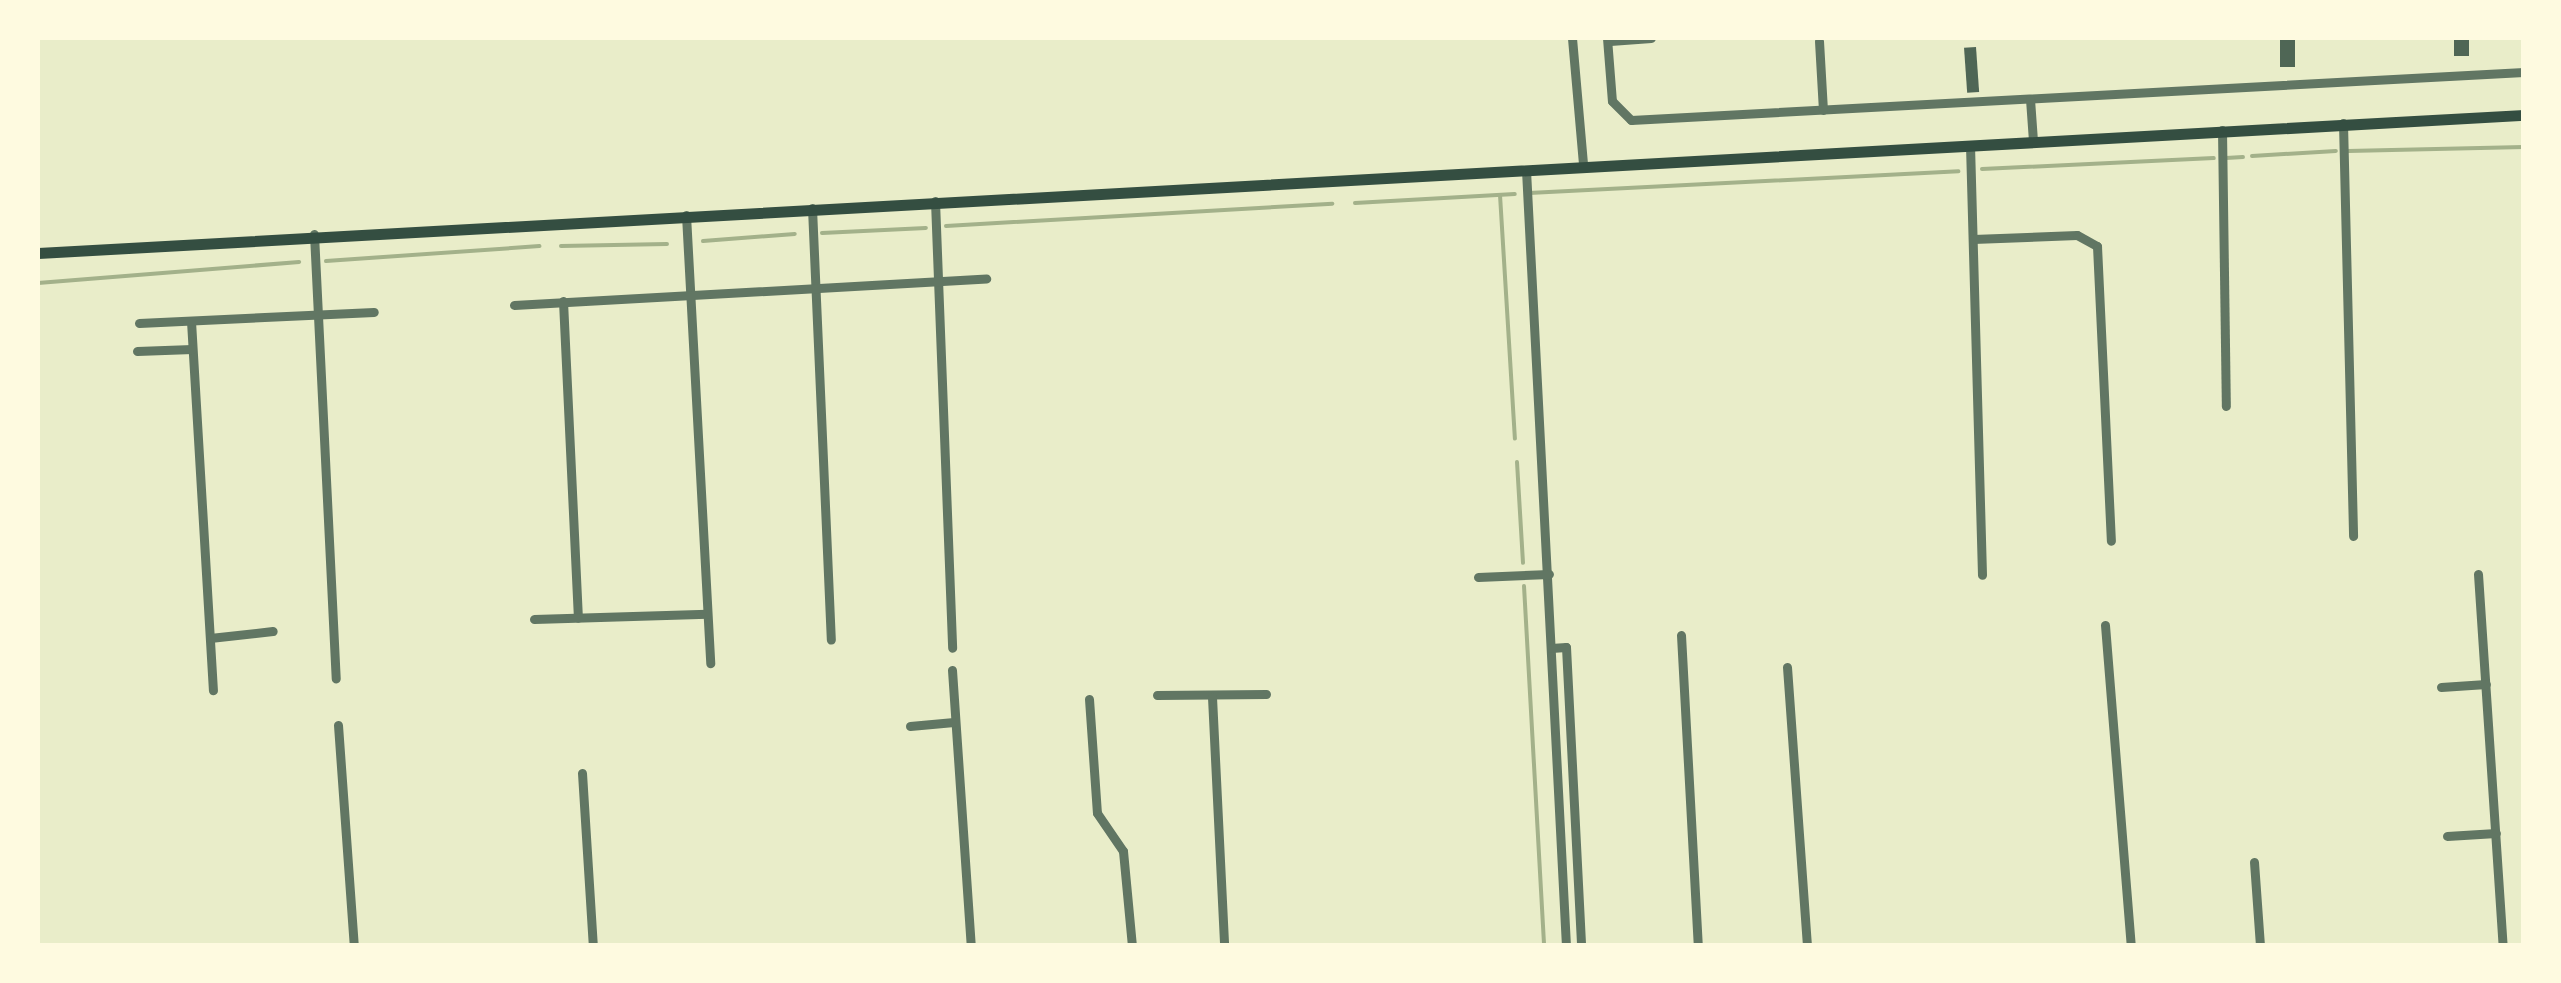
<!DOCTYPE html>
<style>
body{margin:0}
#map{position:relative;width:2561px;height:983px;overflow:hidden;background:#e9edc9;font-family:"DM Sans",sans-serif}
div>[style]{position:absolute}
.stream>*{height:4px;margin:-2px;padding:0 2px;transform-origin:2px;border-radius:2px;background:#a3b18a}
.building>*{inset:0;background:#4f6655;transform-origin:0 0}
.minor>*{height:9px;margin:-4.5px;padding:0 4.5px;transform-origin:4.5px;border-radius:4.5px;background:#617663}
.secondary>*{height:11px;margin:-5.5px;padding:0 5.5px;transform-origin:5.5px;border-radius:5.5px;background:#344e41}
span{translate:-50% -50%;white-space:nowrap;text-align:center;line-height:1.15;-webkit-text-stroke:8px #fefae0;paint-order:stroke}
.frame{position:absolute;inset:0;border:40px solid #fefae0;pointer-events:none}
</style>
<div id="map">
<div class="stream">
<i style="left:2348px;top:151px;width:176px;rotate:-1.3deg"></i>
<i style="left:2252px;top:156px;width:84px;rotate:-3.4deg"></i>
<i style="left:2226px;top:158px;width:17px;rotate:-3deg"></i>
<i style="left:1982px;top:169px;width:232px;rotate:-2.7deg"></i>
<i style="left:1529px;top:193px;width:430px;rotate:-2.9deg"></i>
<i style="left:1500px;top:195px;width:244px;rotate:86.5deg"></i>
<i style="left:1355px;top:203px;width:160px;rotate:-3.2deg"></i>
<i style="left:946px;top:226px;width:387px;rotate:-3.3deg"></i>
<i style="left:822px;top:233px;width:104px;rotate:-2.8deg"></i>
<i style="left:703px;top:241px;width:92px;rotate:-4.4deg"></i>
<i style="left:561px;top:246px;width:106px;rotate:-1.1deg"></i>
<i style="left:326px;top:261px;width:214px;rotate:-4deg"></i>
<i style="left:38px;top:283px;width:262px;rotate:-4.6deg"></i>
<i style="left:1517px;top:462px;width:101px;rotate:86.6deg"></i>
<i style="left:1524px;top:586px;width:361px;rotate:86.8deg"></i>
</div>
<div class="building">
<i style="left:2280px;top:38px;width:15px;height:29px"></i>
<i style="left:2454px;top:38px;width:15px;height:18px"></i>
<i style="left:1976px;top:47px;width:45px;height:12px;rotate:86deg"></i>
</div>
<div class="minor">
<i style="left:1572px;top:38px;width:127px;rotate:85deg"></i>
<i style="left:1607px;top:38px;width:63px;rotate:85.5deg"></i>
<i style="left:1612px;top:101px;width:27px;rotate:45deg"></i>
<i style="left:1631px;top:120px;width:894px;rotate:-3.08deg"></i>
<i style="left:1610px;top:41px;width:41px;rotate:-4.2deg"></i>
<i style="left:1819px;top:41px;width:69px;rotate:86.7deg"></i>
<i style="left:2030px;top:99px;width:42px;rotate:85.9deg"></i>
<i style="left:2343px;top:123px;width:413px;rotate:88.6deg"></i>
<i style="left:2222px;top:130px;width:276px;rotate:89.2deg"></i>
<i style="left:1970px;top:145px;width:430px;rotate:88.4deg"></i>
<i style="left:1526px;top:170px;width:777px;rotate:87.05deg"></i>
<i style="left:935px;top:201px;width:447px;rotate:87.8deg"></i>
<i style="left:812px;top:208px;width:432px;rotate:87.5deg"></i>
<i style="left:686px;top:215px;width:449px;rotate:86.9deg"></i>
<i style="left:314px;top:234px;width:445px;rotate:87.2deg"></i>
<i style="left:1973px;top:239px;width:104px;rotate:-2.2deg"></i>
<i style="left:2077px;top:235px;width:23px;rotate:29deg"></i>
<i style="left:2097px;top:246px;width:295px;rotate:87.3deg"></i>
<i style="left:563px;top:301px;width:317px;rotate:87.3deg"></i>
<i style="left:514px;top:305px;width:473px;rotate:-3.2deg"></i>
<i style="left:191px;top:321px;width:370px;rotate:86.6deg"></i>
<i style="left:139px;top:323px;width:235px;rotate:-2.7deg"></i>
<i style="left:137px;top:351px;width:55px;rotate:-2.1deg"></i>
<i style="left:2478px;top:574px;width:373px;rotate:86.2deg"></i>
<i style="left:1478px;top:577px;width:71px;rotate:-2.4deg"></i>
<i style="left:534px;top:619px;width:173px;rotate:-1.7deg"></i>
<i style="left:2105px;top:625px;width:322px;rotate:85.4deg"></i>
<i style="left:1681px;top:635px;width:311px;rotate:86.9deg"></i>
<i style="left:210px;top:638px;width:63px;rotate:-6.3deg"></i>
<i style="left:1551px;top:648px;width:15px;rotate:-4deg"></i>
<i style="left:1566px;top:647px;width:299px;rotate:87.1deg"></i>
<i style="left:1787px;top:667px;width:280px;rotate:85.9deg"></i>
<i style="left:952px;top:670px;width:277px;rotate:86.1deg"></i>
<i style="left:2441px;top:687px;width:45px;rotate:-3.8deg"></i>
<i style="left:1157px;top:695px;width:109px;rotate:-0.5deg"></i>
<i style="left:1212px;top:697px;width:249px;rotate:87.2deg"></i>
<i style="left:1089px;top:699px;width:114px;rotate:86deg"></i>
<i style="left:1097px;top:813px;width:46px;rotate:55.6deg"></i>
<i style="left:1123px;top:851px;width:95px;rotate:84.6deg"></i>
<i style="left:338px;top:725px;width:222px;rotate:85.9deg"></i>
<i style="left:910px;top:726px;width:44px;rotate:-5.2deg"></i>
<i style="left:582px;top:773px;width:173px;rotate:86.4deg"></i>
<i style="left:2447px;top:836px;width:49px;rotate:-3.5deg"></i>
<i style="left:2254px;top:862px;width:84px;rotate:85.9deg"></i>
</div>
<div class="secondary">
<i style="left:38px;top:253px;width:2490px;rotate:-3.18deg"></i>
</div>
<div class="frame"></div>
</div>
